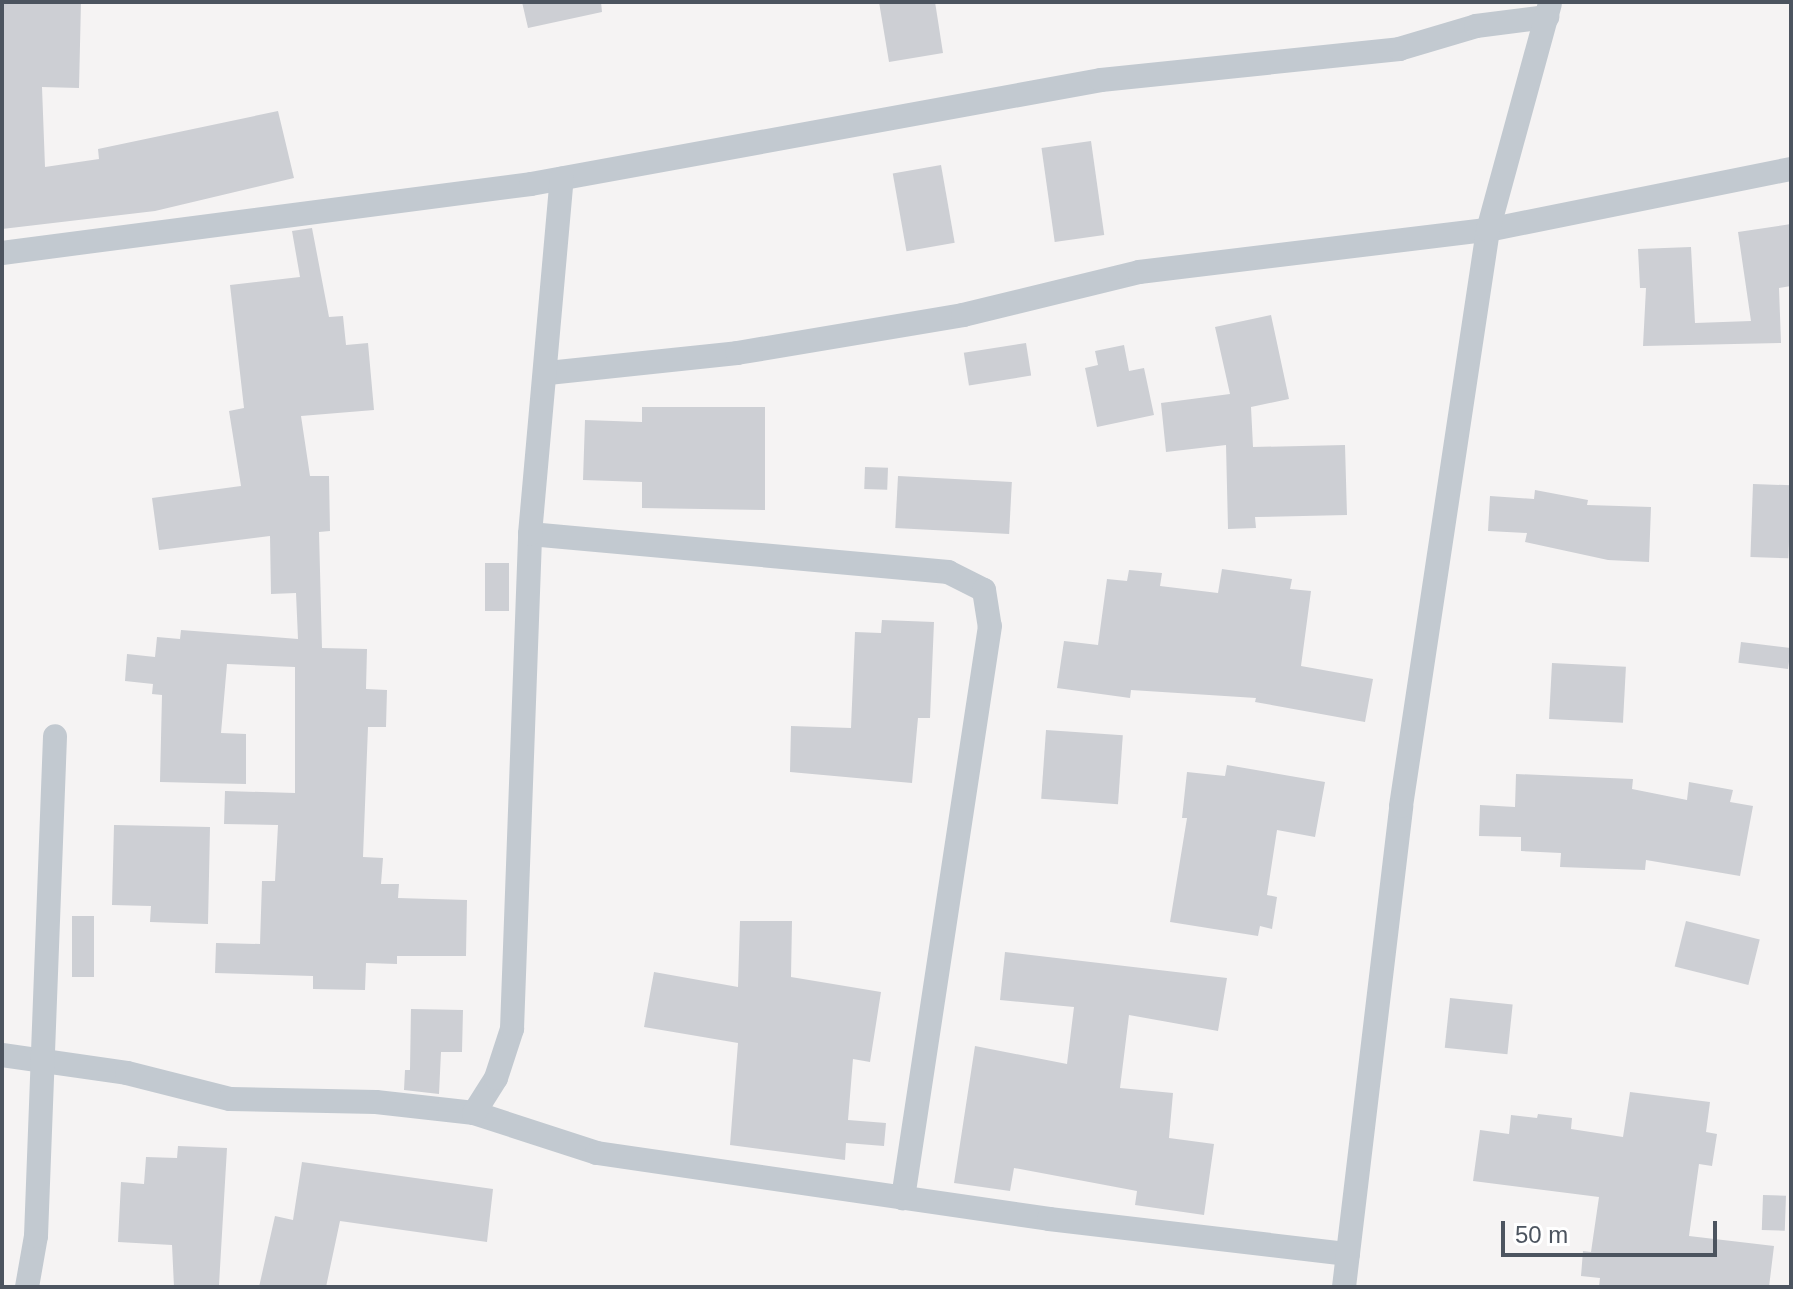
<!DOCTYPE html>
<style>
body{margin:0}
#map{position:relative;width:1793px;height:1289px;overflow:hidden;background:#f5f3f3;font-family:Arial,sans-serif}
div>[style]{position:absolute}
.building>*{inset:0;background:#cdcfd4;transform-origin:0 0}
.street>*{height:24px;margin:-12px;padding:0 12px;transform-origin:12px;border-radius:12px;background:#c2c9d0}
span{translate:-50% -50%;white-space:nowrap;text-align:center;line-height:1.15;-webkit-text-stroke:6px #fff;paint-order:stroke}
.frame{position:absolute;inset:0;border:4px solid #4c545f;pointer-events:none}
.scale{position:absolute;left:1501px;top:1221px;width:216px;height:36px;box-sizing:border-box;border:4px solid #4c545f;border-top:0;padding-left:10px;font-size:24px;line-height:28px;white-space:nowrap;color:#4c545f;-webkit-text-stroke:6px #fff;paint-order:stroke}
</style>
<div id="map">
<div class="building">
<i style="clip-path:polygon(2px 2px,81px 2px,79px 88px,42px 87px,45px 167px,99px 159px,98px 149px,278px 111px,294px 178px,155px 211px,2px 229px)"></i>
<i style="clip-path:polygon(522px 2px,601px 2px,602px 12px,528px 28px)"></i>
<i style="clip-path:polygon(879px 2px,935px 2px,943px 53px,889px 62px)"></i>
<i style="left:1091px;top:141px;width:95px;height:50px;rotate:82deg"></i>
<i style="left:941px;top:165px;width:79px;height:49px;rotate:80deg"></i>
<i style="clip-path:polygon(1791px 224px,1791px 286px,1779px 288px,1781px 343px,1643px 346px,1646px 288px,1640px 288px,1638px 249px,1691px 247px,1695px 323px,1751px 321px,1738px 232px)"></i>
<i style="clip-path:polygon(312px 228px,329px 317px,343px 316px,346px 345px,368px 343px,374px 410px,301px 416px,310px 476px,329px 476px,330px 531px,319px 532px,322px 648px,367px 649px,366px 689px,387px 690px,386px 727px,368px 727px,363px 857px,383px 858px,381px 884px,399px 884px,398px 898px,467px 900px,466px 956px,397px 956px,397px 964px,366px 963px,365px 990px,313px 989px,313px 976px,215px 973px,216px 943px,260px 944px,262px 881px,275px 881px,278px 825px,224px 824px,225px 791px,295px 793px,295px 667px,227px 664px,221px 733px,246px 734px,246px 784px,160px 782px,162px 695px,152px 694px,153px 684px,125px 681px,127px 654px,155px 657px,157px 637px,180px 639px,181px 630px,298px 639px,296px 593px,271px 594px,270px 536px,159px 550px,152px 498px,241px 486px,229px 411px,244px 408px,230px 285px,300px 277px,292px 231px)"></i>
<i style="clip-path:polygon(1271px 315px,1289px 399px,1251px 407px,1253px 447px,1345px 445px,1347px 515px,1255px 517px,1256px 528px,1228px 529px,1226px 445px,1166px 452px,1161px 403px,1230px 394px,1215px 327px)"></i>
<i style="left:1026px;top:343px;width:33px;height:63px;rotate:81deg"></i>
<i style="clip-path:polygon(1124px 345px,1129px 371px,1144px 368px,1154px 415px,1097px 427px,1085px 368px,1098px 365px,1095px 351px)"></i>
<i style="clip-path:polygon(642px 407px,765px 407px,765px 510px,642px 508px,642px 482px,583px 480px,585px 420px,642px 422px)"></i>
<i style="left:865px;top:467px;width:23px;height:22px;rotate:2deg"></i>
<i style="left:898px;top:476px;width:114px;height:52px;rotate:3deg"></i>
<i style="left:1753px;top:484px;width:38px;height:73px;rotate:2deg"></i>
<i style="clip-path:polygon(1535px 490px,1588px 500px,1587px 505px,1651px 507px,1649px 562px,1608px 560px,1525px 542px,1527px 533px,1488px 531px,1490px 496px,1534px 499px)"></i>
<i style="left:485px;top:563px;width:24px;height:48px"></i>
<i style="clip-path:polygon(1222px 569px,1292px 579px,1290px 589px,1311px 591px,1301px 666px,1373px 679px,1365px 722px,1255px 702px,1256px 698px,1131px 690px,1130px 698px,1057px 688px,1064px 641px,1098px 645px,1107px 579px,1127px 581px,1129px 570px,1162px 573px,1160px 586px,1218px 593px)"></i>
<i style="clip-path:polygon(882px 620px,934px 622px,930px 718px,918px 718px,912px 783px,790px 772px,791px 726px,851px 728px,855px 632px,881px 633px)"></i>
<i style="left:1741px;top:642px;width:50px;height:21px;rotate:7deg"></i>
<i style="left:1552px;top:663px;width:74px;height:56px;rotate:3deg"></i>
<i style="left:1046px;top:730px;width:77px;height:69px;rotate:4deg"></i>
<i style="clip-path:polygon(1227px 765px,1325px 782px,1315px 837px,1277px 830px,1267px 895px,1277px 897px,1272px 929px,1260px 926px,1258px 936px,1170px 922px,1187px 818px,1182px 818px,1187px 772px,1225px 776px)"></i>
<i style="clip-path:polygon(1516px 774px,1633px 779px,1632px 789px,1687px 800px,1689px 782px,1733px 790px,1730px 802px,1753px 806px,1740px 876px,1646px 860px,1645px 870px,1560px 867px,1561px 853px,1521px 851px,1521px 837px,1479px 836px,1480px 805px,1515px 807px)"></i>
<i style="clip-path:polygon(114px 825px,210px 827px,208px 924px,150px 922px,151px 906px,112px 905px)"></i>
<i style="left:72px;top:916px;width:22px;height:61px"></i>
<i style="clip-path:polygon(740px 921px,792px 921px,791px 977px,881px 992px,870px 1062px,853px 1059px,848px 1120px,886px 1123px,884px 1146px,846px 1143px,845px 1160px,730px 1145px,738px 1043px,644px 1027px,654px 972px,738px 987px)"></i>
<i style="left:1686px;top:921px;width:76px;height:47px;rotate:14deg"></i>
<i style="clip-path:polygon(1005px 952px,1227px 978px,1218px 1031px,1129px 1015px,1120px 1088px,1173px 1093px,1169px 1138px,1214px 1144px,1204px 1215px,1135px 1205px,1137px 1191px,1014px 1168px,1010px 1191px,954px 1183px,975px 1046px,1067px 1064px,1074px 1007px,1000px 1000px)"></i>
<i style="left:1450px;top:998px;width:63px;height:50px;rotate:6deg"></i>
<i style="clip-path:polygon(411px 1009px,463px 1010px,462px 1052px,441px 1052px,439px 1094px,404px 1090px,405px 1070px,410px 1070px)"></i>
<i style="clip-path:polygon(1630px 1092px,1710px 1102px,1706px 1132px,1717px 1134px,1712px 1166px,1699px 1164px,1689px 1236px,1774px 1246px,1769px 1287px,1599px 1287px,1600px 1278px,1581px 1276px,1583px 1251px,1591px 1252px,1599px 1197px,1473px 1181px,1480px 1130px,1509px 1134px,1511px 1115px,1537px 1118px,1538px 1114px,1572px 1118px,1571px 1129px,1623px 1137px)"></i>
<i style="clip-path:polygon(178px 1146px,227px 1148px,219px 1285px,174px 1287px,172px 1245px,118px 1242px,121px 1182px,144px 1184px,146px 1157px,177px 1158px)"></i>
<i style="clip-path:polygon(302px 1162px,493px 1189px,487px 1242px,340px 1221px,326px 1287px,259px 1287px,275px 1216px,293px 1220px)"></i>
<i style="left:1763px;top:1195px;width:23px;height:35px;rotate:2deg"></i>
</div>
<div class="street">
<i style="left:2px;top:253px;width:533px;rotate:-7.43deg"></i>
<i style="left:531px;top:184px;width:579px;rotate:-10.34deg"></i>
<i style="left:1101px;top:80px;width:300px;rotate:-5.9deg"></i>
<i style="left:1399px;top:49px;width:80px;rotate:-16.6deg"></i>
<i style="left:1476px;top:26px;width:72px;rotate:-7.2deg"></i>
<i style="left:548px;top:373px;width:190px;rotate:-6deg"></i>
<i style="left:737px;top:353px;width:229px;rotate:-9.5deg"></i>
<i style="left:963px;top:315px;width:181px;rotate:-13.7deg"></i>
<i style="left:1139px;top:272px;width:352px;rotate:-6.9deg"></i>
<i style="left:1488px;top:230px;width:309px;rotate:-11.4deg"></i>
<i style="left:530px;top:534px;width:420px;rotate:5.2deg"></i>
<i style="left:948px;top:572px;width:40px;rotate:26.6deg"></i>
<i style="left:984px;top:590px;width:36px;rotate:81deg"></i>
<i style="left:990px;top:626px;width:579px;rotate:98.65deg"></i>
<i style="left:2px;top:1055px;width:126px;rotate:8.2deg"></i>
<i style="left:127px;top:1073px;width:106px;rotate:14.2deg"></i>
<i style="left:230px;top:1099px;width:146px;rotate:1.2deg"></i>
<i style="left:376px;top:1102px;width:99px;rotate:6.4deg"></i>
<i style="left:474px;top:1113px;width:129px;rotate:18deg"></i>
<i style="left:597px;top:1153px;width:457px;rotate:8.3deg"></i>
<i style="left:1049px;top:1219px;width:301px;rotate:6.7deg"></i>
<i style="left:474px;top:1113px;width:41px;rotate:-57.8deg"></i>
<i style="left:496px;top:1078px;width:52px;rotate:-71.9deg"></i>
<i style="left:512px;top:1029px;width:495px;rotate:-87.9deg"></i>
<i style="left:530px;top:534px;width:357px;rotate:-84.9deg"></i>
<i style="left:27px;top:1287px;width:52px;rotate:-80deg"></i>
<i style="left:36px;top:1236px;width:500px;rotate:-87.82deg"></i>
<i style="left:1344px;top:1287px;width:484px;rotate:-83.2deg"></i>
<i style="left:1401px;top:806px;width:583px;rotate:-81.41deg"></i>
<i style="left:1488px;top:230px;width:234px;rotate:-74.7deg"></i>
</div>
<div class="frame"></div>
<div class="scale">50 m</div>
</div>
